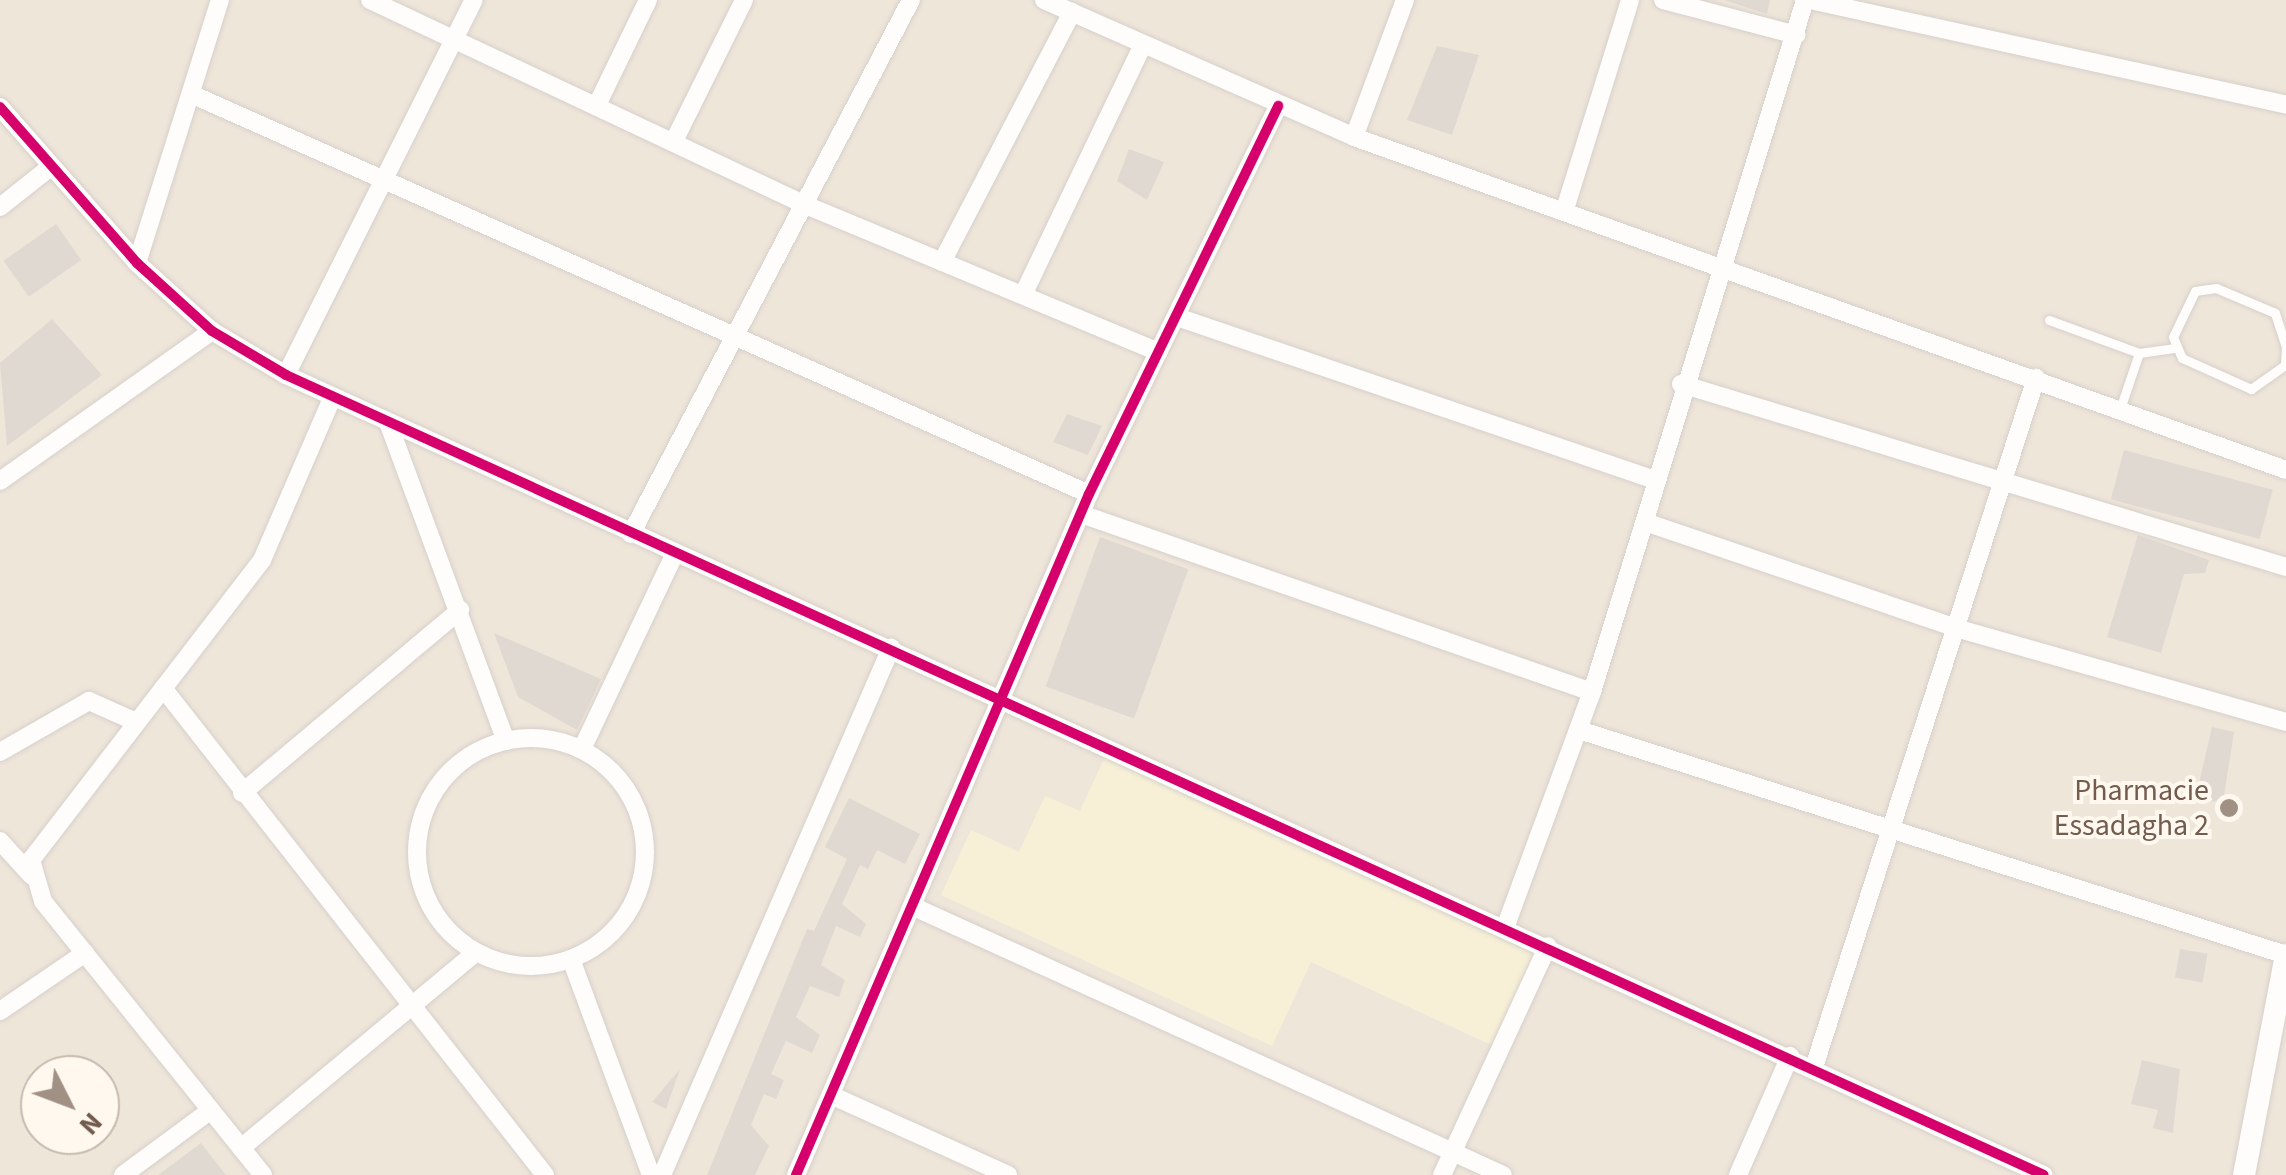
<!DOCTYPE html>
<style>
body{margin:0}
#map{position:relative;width:2286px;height:1175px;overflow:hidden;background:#f7f3ec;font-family:"Source Sans 3",sans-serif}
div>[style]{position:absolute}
.residential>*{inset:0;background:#efe6da}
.sand>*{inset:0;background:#f7f0d7}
.building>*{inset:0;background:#e0d9d2;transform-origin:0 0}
.roads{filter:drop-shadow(0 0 2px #d6d0ca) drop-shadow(0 0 2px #d6d0ca)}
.service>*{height:9px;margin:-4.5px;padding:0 4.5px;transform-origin:4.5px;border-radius:4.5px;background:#fefdfc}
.minor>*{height:18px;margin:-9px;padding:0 9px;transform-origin:9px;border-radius:9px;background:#fefdfc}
.minor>.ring{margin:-9px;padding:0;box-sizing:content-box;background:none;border:18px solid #fefdfc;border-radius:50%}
.tertiary>*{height:22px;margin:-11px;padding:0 11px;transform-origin:11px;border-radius:11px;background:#fefdfc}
.cycleway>*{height:10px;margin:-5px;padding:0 5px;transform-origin:5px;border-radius:5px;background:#d6006c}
.dots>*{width:28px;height:28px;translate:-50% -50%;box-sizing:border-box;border:5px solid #fef8ee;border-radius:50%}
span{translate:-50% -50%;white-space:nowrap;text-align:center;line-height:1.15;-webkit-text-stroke:8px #fef8ee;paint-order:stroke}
.poi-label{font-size:30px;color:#735c4e}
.right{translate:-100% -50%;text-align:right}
.north{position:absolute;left:20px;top:1055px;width:100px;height:100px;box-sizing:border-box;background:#fef8ee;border:2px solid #c6baae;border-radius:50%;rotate:132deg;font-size:28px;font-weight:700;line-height:40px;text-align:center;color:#735c4e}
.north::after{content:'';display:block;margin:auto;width:35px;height:45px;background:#a19185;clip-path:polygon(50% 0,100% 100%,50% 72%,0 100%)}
</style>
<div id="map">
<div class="residential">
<i style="clip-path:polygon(evenodd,0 0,2286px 0,2286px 1175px,0 1175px,0 0,40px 1075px,100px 1075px,100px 1135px,40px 1135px,40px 1075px)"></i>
</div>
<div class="sand">
<i style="clip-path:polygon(1109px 748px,1544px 947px,1498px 1048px,1311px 962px,1272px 1046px,941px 895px,971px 830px,1019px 852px,1045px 796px,1080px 811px)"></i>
</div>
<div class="building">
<i style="clip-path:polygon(1724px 0,1770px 0,1767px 14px)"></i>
<i style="clip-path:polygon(1437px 46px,1479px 55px,1452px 135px,1407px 120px)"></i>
<i style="clip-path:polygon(1129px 149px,1164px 162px,1147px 200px,1117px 181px)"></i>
<i style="left:56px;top:224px;width:44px;height:64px;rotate:55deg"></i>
<i style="clip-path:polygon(52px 319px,102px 375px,7px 446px,0 363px)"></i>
<i style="clip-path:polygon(1067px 414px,1102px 426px,1088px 455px,1053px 442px)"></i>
<i style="left:2124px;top:450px;width:154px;height:51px;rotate:15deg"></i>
<i style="clip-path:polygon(2138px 535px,2209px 560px,2205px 573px,2184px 574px,2161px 653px,2107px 637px)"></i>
<i style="left:1100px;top:537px;width:94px;height:159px;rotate:20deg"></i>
<i style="clip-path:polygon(494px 633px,601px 679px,577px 730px,518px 697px)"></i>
<i style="clip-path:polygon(2212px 727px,2234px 732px,2223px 802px,2195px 800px)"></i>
<i style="clip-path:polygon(849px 798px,920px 834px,905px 864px,877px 850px,868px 869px,860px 865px,842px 904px,866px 924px,860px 937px,836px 926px,821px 965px,845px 980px,839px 997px,810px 986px,796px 1017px,820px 1035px,812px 1053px,786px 1041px,771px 1074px,784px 1080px,776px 1099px,764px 1094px,751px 1125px,769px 1146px,755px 1175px,707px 1175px,807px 929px,814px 931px,847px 859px,825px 847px)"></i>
<i style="left:2180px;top:949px;width:28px;height:29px;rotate:10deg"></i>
<i style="clip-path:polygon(2142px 1060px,2180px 1069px,2173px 1133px,2153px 1128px,2158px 1110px,2131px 1104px)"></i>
<i style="clip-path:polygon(680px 1069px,666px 1109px,652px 1102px)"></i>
<i style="clip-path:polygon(201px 1143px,226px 1175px,158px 1175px)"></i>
</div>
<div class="roads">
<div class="service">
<i style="left:2049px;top:320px;width:96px;rotate:20.1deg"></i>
<i style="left:2286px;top:347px;width:36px;rotate:-108deg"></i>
<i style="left:2275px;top:313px;width:64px;rotate:-157deg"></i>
<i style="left:2216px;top:288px;width:21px;rotate:172deg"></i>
<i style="left:2195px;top:291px;width:51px;rotate:115.6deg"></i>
<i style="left:2173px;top:337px;width:23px;rotate:67deg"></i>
<i style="left:2182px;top:358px;width:76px;rotate:24.2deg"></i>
<i style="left:2251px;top:389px;width:42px;rotate:-35.2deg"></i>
<i style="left:2285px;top:365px;width:17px;rotate:-87deg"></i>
<i style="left:2120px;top:409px;width:59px;rotate:-71.3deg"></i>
<i style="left:2139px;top:353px;width:35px;rotate:-8deg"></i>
</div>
<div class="minor">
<i style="left:370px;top:0;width:479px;rotate:25.2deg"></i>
<i style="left:803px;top:204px;width:385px;rotate:22.6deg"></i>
<i style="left:1044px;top:0;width:339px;rotate:23.8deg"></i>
<i style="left:1405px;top:0;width:146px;rotate:110.4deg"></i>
<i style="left:1354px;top:137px;width:990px;rotate:19.66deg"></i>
<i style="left:1663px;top:0;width:138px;rotate:14.7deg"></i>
<i style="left:1810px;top:0;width:487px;rotate:12.4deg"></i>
<i style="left:191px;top:94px;width:983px;rotate:24.01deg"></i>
<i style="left:597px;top:105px;width:117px;rotate:-64.1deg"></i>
<i style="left:0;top:107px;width:208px;rotate:48.7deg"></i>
<i style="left:137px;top:263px;width:101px;rotate:42.2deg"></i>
<i style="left:212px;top:331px;width:86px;rotate:30.7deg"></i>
<i style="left:286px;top:375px;width:1931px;rotate:24.47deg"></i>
<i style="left:675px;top:139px;width:155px;rotate:-63.6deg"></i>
<i style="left:0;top:207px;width:61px;rotate:-38.4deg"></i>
<i style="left:1565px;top:209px;width:219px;rotate:-72.7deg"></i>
<i style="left:942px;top:262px;width:282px;rotate:-62.5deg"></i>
<i style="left:137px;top:263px;width:276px;rotate:-72.5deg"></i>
<i style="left:1023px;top:295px;width:278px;rotate:-64.4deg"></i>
<i style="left:1177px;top:317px;width:505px;rotate:18.83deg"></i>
<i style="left:286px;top:375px;width:419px;rotate:-63.4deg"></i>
<i style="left:1681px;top:384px;width:632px;rotate:16.83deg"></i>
<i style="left:389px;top:425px;width:337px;rotate:69.7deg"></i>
<i style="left:0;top:481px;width:260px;rotate:-35.3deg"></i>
<i style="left:1081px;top:514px;width:541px;rotate:19.21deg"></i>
<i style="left:1645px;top:522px;width:329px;rotate:18.8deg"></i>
<i style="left:1956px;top:628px;width:343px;rotate:15.9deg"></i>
<i style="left:631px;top:534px;width:603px;rotate:-62.33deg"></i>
<i style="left:163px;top:688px;width:619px;rotate:51.89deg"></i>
<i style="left:1579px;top:730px;width:742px;rotate:17.65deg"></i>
<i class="ring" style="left:417px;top:738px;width:210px;height:210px"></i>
<i style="left:582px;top:749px;width:217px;rotate:-64.6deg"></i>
<i style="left:0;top:752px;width:103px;rotate:-29.8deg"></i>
<i style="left:89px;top:701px;width:51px;rotate:24.1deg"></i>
<i style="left:242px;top:793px;width:285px;rotate:-40deg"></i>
<i style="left:0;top:841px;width:47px;rotate:47.6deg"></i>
<i style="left:912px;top:906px;width:649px;rotate:24.47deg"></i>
<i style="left:1505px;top:928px;width:252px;rotate:-69.8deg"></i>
<i style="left:1592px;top:692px;width:724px;rotate:-72.89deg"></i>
<i style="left:571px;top:959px;width:230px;rotate:69.7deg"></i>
<i style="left:0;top:1011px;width:103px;rotate:-34.3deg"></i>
<i style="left:1815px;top:1064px;width:721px;rotate:-72.14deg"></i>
<i style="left:833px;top:1096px;width:192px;rotate:24.3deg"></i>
<i style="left:241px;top:1148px;width:305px;rotate:-39.8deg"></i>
<i style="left:123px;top:1175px;width:109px;rotate:-36.5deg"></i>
<i style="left:263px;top:1175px;width:351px;rotate:-128.8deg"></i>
<i style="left:43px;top:901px;width:43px;rotate:-106.3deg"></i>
<i style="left:31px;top:860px;width:379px;rotate:-52.4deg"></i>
<i style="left:262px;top:560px;width:176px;rotate:-66.6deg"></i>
<i style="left:662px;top:1175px;width:575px;rotate:-66.51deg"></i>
<i style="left:796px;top:1175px;width:741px;rotate:-66.72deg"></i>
<i style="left:1089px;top:494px;width:432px;rotate:-64deg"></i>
<i style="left:1442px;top:1175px;width:252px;rotate:-65.2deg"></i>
<i style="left:1738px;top:1175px;width:130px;rotate:-66.4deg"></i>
</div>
<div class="tertiary">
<i style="left:2244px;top:1175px;width:224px;rotate:-79.2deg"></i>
</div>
</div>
<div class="cycleway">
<i style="left:0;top:107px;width:208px;rotate:48.7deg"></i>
<i style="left:137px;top:263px;width:101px;rotate:42.2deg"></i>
<i style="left:212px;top:331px;width:86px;rotate:30.7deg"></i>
<i style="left:286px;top:375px;width:1931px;rotate:24.47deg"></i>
<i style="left:796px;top:1175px;width:741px;rotate:-66.72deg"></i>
<i style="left:1089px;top:494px;width:432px;rotate:-64deg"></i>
</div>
<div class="dots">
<i style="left:2229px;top:808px;background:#a19185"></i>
</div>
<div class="poi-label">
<span class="right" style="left:2209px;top:808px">Pharmacie<br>Essadagha 2</span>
</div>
<div class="north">N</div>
</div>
